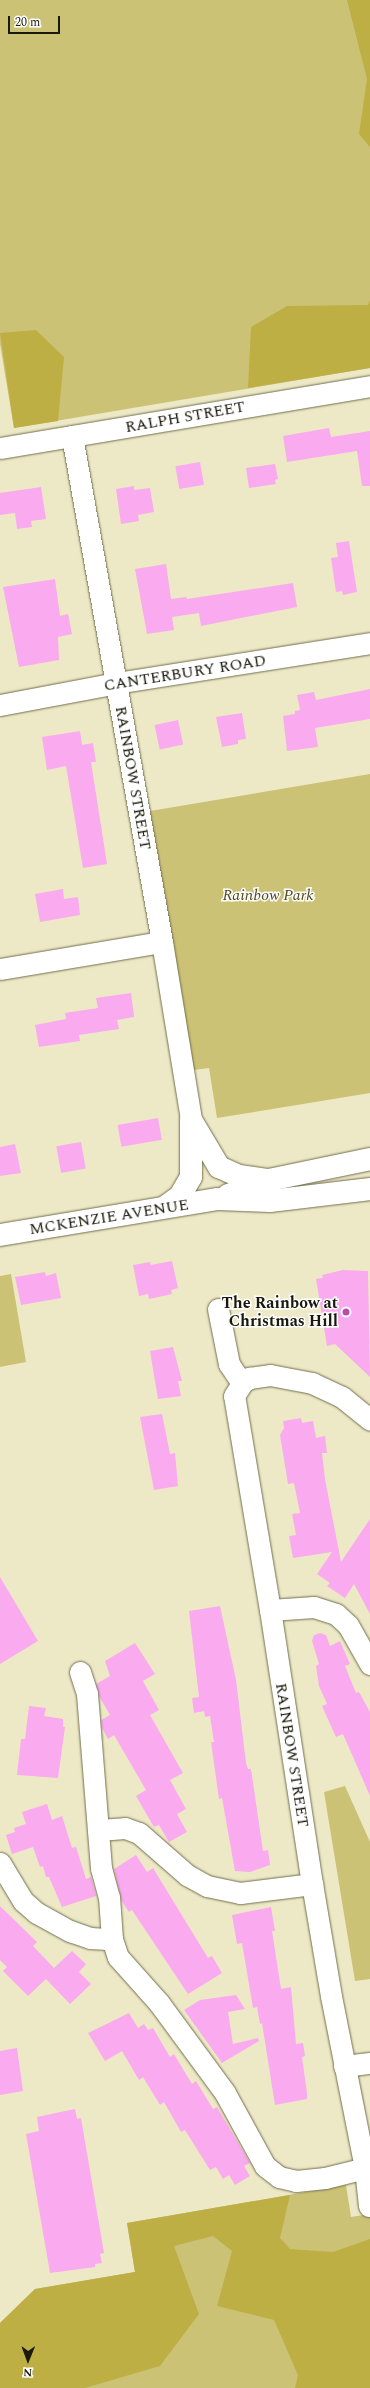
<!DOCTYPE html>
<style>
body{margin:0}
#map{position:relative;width:370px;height:2388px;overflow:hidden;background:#ede9c6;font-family:Spectral,serif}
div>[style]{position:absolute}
.green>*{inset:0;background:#ccc275}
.forest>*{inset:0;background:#bdaf44}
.building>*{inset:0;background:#faaaef;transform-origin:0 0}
.roads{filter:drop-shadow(0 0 1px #726e4f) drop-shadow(0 0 1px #726e4f)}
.minor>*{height:21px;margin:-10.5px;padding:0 10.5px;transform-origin:10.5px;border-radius:10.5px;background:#fff}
.secondary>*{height:22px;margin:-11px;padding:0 11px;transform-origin:11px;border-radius:11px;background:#fff}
.dots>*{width:11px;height:11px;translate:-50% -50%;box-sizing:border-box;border:2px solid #fff;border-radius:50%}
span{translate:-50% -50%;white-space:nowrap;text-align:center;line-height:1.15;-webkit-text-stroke:3px #fff;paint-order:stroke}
.street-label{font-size:16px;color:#1a190c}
.park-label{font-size:16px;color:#4f491d;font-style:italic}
.poi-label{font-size:16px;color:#1a190c;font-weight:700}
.right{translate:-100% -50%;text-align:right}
.north{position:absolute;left:8px;top:2340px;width:40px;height:40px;-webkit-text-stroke:3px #fff;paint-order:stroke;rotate:181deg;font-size:11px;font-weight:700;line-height:16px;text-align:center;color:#1a190c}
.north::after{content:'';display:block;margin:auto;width:14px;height:18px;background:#1a190c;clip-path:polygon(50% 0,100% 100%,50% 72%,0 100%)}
.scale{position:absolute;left:8px;top:16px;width:52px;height:18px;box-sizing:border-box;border:2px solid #1a190c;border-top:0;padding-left:5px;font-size:12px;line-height:14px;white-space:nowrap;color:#1a190c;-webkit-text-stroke:3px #fff;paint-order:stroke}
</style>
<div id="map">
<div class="green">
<i style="clip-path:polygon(0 0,370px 0,370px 368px,14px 428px,0 344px)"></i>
<i style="clip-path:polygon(370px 774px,370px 1093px,217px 1118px,209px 1068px,194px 1070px,150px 811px)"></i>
<i style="clip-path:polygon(11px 1274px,26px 1362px,0 1367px,0 1276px)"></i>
<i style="clip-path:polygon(345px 1786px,370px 1842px,370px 1979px,355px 1981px,324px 1792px)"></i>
<i style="clip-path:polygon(346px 2185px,351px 2217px,370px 2214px,370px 2388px,0 2388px,0 2323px,35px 2289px,135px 2272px,127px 2223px)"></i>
</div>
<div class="forest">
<i style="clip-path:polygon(347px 0,370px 0,370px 147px,359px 134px,367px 79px)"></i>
<i style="clip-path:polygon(370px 300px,370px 368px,248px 388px,251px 327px,287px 306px,368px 305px)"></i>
<i style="clip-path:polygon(36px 330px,64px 357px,58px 421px,14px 428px,0 333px)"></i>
<i style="clip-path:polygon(290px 2195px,280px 2238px,290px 2249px,333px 2252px,370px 2239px,370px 2388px,295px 2388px,298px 2375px,274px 2320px,217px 2306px,232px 2251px,213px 2236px,174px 2246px,199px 2314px,160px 2366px,85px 2388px,0 2388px,0 2323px,35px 2289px,135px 2272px,127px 2223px)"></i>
</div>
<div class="building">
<i style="clip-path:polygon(329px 428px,331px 437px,370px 431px,370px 486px,362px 486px,357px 451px,287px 462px,283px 436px)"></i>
<i style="left:200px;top:462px;width:23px;height:25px;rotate:80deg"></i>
<i style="clip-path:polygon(275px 464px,278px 479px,275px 480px,276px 484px,249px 488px,246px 468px)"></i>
<i style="clip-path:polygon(134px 486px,134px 490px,150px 488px,154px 512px,138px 515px,139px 521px,121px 524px,116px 489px)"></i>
<i style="clip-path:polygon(41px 487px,46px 519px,31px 521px,32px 527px,17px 529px,15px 513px,0 515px,0 493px)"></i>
<i style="clip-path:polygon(349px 541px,357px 592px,343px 595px,342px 591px,336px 592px,331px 558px,338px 557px,336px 543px)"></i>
<i style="clip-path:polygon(166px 564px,171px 599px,186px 597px,187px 599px,293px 583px,297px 607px,201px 626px,199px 613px,172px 617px,174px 630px,147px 634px,135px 569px)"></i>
<i style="clip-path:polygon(55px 579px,60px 616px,68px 614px,72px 634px,58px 637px,59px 660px,19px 667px,3px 587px)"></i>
<i style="clip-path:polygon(370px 689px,370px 719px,315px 728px,318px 747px,287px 751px,283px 716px,295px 714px,295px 711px,300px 710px,297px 695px,314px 692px,316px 700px)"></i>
<i style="clip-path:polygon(242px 713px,246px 739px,238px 740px,238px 744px,222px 747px,216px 717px)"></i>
<i style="left:178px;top:720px;width:25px;height:24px;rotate:78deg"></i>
<i style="clip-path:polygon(80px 731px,82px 745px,93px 743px,96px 762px,91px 762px,107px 864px,83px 868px,66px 766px,47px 770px,42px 737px)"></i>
<i style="clip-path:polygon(63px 889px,64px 899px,78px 897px,80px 915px,40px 922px,35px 894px)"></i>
<i style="clip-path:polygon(131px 993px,134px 1017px,117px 1020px,119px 1029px,79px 1035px,80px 1041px,39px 1047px,35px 1025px,66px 1019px,65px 1013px,98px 1008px,96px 998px)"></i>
<i style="left:158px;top:1118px;width:22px;height:41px;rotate:80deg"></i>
<i style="left:81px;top:1142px;width:27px;height:25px;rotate:80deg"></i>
<i style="clip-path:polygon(15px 1144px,21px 1173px,0 1176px,0 1147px)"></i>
<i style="clip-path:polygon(172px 1261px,178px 1288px,171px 1290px,172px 1294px,149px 1299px,148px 1294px,139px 1296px,133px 1265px,150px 1262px,151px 1265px)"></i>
<i style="clip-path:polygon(343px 1270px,368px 1271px,370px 1377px,335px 1344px,327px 1346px,316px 1279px,323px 1278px,322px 1275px)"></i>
<i style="clip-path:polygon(45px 1272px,46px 1276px,56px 1273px,61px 1298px,21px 1305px,15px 1277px)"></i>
<i style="clip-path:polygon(173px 1347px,182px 1381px,178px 1381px,181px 1396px,158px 1399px,150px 1351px)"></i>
<i style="clip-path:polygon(162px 1414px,170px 1454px,175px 1453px,178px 1486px,154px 1490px,140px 1417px)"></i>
<i style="clip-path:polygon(301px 1418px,302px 1423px,313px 1421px,316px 1438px,325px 1436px,327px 1453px,322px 1453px,325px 1479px,341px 1562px,370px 1519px,370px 1614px,354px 1584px,345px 1598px,327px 1586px,330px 1583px,317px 1574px,332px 1552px,293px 1558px,289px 1536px,296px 1535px,292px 1514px,300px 1513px,294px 1483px,288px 1484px,280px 1435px,284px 1428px,283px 1421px)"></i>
<i style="clip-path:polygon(0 1577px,38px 1641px,0 1664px)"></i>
<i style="clip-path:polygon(220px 1606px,236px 1680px,246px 1763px,248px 1769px,251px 1769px,263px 1851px,268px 1850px,270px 1865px,250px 1872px,235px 1871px,222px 1798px,219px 1799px,211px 1742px,214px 1742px,210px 1716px,205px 1717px,204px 1711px,194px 1713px,192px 1698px,199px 1697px,189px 1611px)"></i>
<i style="clip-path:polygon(320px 1633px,326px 1635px,330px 1646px,340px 1641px,350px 1664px,345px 1666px,356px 1693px,359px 1692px,370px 1712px,370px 1796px,343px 1734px,336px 1737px,322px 1706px,327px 1704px,319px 1686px,316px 1666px,319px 1664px,312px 1641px,314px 1635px)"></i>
<i style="clip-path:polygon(135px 1643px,155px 1674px,143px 1681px,159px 1710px,150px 1715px,183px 1773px,170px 1780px,186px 1809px,177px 1814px,187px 1832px,169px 1842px,159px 1825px,154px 1827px,136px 1796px,146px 1790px,114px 1735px,108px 1739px,102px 1728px,101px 1720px,110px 1715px,99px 1696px,96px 1684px,110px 1676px,105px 1661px)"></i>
<i style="clip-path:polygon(29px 1706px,46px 1708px,44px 1716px,63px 1719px,63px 1727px,65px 1727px,58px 1778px,17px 1775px,21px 1739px,25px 1739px)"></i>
<i style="clip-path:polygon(47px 1804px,52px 1820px,62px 1816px,72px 1848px,76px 1847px,86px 1879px,91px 1877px,96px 1896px,62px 1907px,49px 1877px,46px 1877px,43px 1866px,40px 1867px,33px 1847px,12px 1854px,6px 1835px,15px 1832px,14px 1828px,26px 1824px,22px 1812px)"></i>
<i style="clip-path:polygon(136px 1855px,147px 1872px,153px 1868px,208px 1958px,212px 1956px,222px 1973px,188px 1994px,132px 1910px,129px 1912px,121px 1900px,114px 1869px)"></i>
<i style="clip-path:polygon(0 1906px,37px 1942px,33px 1946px,54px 1968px,72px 1951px,86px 1964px,79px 1972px,91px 1984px,70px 2004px,46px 1979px,28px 1996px,3px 1971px,7px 1967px,0 1960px)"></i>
<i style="clip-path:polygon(271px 1907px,275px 1931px,272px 1931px,281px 1989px,291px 1987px,296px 2044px,303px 2043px,305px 2056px,302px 2057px,307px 2093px,307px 2099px,275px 2105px,262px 2023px,260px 2024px,257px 2007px,253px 2008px,242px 1943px,237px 1944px,232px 1915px)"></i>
<i style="clip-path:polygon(236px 1995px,245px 2009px,228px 2012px,233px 2044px,258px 2038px,259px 2041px,222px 2063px,184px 2010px,200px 2000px)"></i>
<i style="clip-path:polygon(129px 2013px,138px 2028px,144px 2024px,148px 2030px,153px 2028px,170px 2057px,174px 2054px,192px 2084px,196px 2081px,213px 2109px,217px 2107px,250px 2163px,244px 2166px,250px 2176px,235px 2185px,229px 2175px,223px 2179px,216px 2167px,210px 2170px,185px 2130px,181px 2132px,164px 2102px,160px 2105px,143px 2077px,139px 2080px,122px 2051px,105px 2061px,88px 2033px)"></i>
<i style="clip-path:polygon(17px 2048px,23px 2091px,0 2095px,0 2051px)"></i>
<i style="clip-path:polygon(75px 2109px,77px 2119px,81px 2118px,104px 2253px,100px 2254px,102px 2263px,95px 2264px,95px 2267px,50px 2273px,26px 2134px,39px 2131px,37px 2117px)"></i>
</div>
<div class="roads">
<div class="minor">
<i style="left:72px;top:436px;width:514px;rotate:79.91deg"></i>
<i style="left:162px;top:942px;width:180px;rotate:80.7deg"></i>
<i style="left:0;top:448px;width:375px;rotate:-9.5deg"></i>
<i style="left:0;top:705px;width:118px;rotate:-10.7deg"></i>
<i style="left:116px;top:683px;width:257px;rotate:-8.9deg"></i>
<i style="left:0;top:969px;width:164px;rotate:-9.5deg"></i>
<i style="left:218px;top:1309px;width:56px;rotate:78.7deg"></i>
<i style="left:229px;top:1364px;width:23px;rotate:56deg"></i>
<i style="left:270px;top:1610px;width:44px;rotate:-3.9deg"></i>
<i style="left:314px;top:1607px;width:23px;rotate:18deg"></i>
<i style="left:336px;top:1614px;width:16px;rotate:43deg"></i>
<i style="left:348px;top:1625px;width:45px;rotate:60.6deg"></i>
<i style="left:80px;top:1672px;width:23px;rotate:72deg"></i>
<i style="left:87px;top:1694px;width:175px;rotate:85.4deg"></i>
<i style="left:101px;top:1868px;width:30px;rotate:75deg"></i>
<i style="left:109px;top:1897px;width:42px;rotate:85.9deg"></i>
<i style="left:112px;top:1939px;width:19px;rotate:72deg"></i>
<i style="left:118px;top:1957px;width:62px;rotate:48.3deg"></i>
<i style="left:159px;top:2003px;width:112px;rotate:53.7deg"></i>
<i style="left:225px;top:2093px;width:83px;rotate:61.3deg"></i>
<i style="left:265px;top:2166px;width:18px;rotate:38deg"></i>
<i style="left:279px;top:2177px;width:17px;rotate:13deg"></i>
<i style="left:296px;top:2181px;width:29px;rotate:-6deg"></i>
<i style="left:325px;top:2178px;width:41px;rotate:-14deg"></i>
<i style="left:98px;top:1830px;width:27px;rotate:-4deg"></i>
<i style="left:125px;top:1828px;width:15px;rotate:20deg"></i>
<i style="left:139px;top:1833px;width:64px;rotate:41.2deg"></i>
<i style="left:187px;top:1875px;width:23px;rotate:29deg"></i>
<i style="left:207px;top:1886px;width:34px;rotate:12deg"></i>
<i style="left:240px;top:1893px;width:73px;rotate:-7.1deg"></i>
<i style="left:0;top:1863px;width:44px;rotate:58.8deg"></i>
<i style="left:23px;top:1901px;width:18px;rotate:41deg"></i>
<i style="left:37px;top:1913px;width:38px;rotate:29deg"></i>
<i style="left:70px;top:1931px;width:21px;rotate:19deg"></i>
<i style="left:90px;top:1938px;width:22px;rotate:3deg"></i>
<i style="left:344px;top:2066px;width:26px;rotate:-7deg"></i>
<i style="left:369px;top:2206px;width:38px;rotate:-96deg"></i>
<i style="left:365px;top:2168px;width:175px;rotate:-101.2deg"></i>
<i style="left:331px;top:1996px;width:114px;rotate:-99.6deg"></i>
<i style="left:312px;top:1884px;width:277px;rotate:-98.7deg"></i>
<i style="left:270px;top:1610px;width:217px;rotate:-99.5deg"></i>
<i style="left:234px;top:1396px;width:15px;rotate:-58deg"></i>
<i style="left:242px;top:1383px;width:9px;rotate:-36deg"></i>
<i style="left:249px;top:1378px;width:21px;rotate:-8deg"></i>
<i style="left:270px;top:1375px;width:43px;rotate:10.8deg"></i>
<i style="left:312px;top:1383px;width:33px;rotate:25deg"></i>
<i style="left:342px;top:1397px;width:36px;rotate:39deg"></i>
</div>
<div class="secondary">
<i style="left:191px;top:1120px;width:55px;rotate:59.2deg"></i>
<i style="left:219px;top:1167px;width:22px;rotate:24deg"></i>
<i style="left:239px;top:1176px;width:28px;rotate:8deg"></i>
<i style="left:228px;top:1195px;width:44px;rotate:-20.1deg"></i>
<i style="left:269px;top:1180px;width:103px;rotate:-11.7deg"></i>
<i style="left:165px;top:1207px;width:19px;rotate:-36deg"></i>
<i style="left:180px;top:1196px;width:22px;rotate:-60deg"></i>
<i style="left:191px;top:1177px;width:56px;rotate:-90deg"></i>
<i style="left:0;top:1235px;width:221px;rotate:-9.4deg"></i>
<i style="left:218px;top:1199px;width:52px;rotate:2.2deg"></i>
<i style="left:270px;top:1201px;width:101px;rotate:-6.8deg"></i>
</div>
</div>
<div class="dots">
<i style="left:346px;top:1312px;background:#b84cad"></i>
</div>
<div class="street-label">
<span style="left:185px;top:417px;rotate:-10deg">RALPH STREET</span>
<span style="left:185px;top:673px;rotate:-9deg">CANTERBURY ROAD</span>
<span style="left:133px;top:778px;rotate:80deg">RAINBOW STREET</span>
<span style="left:109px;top:1217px;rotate:-9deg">MCKENZIE AVENUE</span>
<span style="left:292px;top:1755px;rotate:81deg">RAINBOW STREET</span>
</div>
<div class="park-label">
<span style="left:268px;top:895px">Rainbow Park</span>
</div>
<div class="poi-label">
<span class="right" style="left:338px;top:1312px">The Rainbow at<br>Christmas Hill</span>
</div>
<div class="north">N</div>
<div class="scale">20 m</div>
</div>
